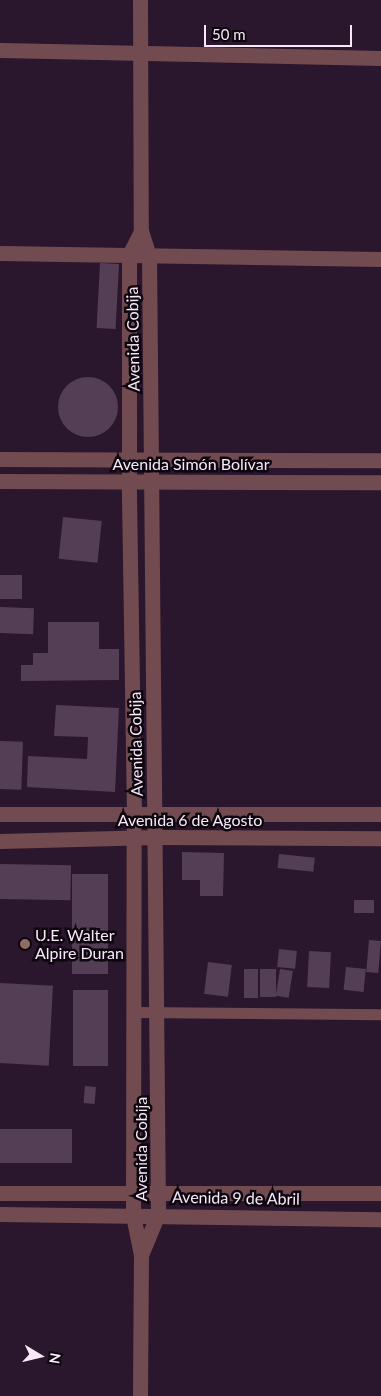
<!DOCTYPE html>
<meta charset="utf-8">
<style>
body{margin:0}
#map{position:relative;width:381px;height:1396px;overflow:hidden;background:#2b172d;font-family:Lato,sans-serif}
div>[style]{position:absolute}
.building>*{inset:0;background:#543e56;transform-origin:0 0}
.round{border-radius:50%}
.service>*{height:11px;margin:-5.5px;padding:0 5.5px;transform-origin:5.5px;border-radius:5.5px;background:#724b51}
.minor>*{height:15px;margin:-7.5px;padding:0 7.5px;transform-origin:7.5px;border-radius:7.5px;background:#724b51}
.dots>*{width:14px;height:14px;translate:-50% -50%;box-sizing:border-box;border:2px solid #0e060f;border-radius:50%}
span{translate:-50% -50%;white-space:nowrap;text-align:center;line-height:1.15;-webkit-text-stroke:5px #0e060f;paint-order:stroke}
.street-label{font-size:16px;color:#f7e9f7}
.poi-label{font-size:16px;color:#f7e9f7}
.left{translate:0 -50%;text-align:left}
.north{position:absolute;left:15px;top:1331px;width:50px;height:50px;-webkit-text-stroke:4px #0e060f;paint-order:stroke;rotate:99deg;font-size:14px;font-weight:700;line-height:20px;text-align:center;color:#f7e9f7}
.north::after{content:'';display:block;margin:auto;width:18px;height:22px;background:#f7e9f7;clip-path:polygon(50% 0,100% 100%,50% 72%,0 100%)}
.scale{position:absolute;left:204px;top:25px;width:148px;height:22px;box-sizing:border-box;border:2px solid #f7e9f7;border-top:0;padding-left:6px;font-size:15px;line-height:18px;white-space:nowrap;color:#f7e9f7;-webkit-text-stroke:4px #0e060f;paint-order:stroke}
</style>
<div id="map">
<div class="building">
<i style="left:100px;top:263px;width:19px;height:65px;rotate:3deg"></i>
<i class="round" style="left:58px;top:377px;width:60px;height:60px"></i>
<i style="left:63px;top:517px;width:39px;height:42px;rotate:6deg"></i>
<i style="left:0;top:575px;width:22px;height:24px"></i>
<i style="left:0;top:607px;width:34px;height:26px;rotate:2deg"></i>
<i style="clip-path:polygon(48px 622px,99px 622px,99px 649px,119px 649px,119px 680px,21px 681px,21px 665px,33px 665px,33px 653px,48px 653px)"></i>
<i style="clip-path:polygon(56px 705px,119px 708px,115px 792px,27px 787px,28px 756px,87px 759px,88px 737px,54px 736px)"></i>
<i style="left:0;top:741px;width:23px;height:48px;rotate:2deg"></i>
<i style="clip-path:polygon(182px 852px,224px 853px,223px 896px,200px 896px,200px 880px,182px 880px)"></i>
<i style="left:279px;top:854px;width:36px;height:14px;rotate:6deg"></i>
<i style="left:0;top:864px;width:71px;height:35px;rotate:1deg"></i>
<i style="left:72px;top:874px;width:36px;height:100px"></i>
<i style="left:354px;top:900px;width:20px;height:13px"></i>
<i style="left:369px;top:940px;width:12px;height:32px;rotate:5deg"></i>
<i style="left:279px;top:949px;width:18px;height:18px;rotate:6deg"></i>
<i style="left:309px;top:951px;width:22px;height:36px;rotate:3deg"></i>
<i style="left:208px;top:962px;width:24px;height:32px;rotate:7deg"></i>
<i style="left:346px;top:967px;width:20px;height:23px;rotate:6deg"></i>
<i style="left:244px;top:969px;width:14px;height:29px"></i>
<i style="left:260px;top:969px;width:16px;height:28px"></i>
<i style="left:280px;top:969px;width:13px;height:27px;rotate:9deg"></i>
<i style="left:0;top:983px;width:53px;height:80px;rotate:3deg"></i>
<i style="left:73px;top:990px;width:35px;height:76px"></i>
<i style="left:85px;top:1086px;width:11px;height:17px;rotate:5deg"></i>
<i style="left:0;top:1129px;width:72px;height:34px"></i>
</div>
<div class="service">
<i style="left:133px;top:1012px;width:248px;rotate:0.5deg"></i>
</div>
<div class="minor">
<i style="left:140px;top:0;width:231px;rotate:89.8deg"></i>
<i style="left:141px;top:231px;width:25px;rotate:72deg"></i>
<i style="left:149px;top:255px;width:959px;rotate:89.46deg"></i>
<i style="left:158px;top:1214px;width:44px;rotate:112.5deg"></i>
<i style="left:0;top:50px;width:381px;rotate:1.2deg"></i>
<i style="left:0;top:253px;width:381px;rotate:0.9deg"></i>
<i style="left:0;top:459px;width:381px;rotate:0.2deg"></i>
<i style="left:0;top:481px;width:381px;rotate:0.2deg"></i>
<i style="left:0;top:814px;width:381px"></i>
<i style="left:0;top:841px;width:155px;rotate:-1.5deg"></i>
<i style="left:155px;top:837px;width:226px;rotate:0.3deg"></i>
<i style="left:0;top:1193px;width:381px"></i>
<i style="left:0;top:1214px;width:381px;rotate:0.8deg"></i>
<i style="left:140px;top:1396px;width:141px;rotate:-89.6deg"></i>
<i style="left:141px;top:1255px;width:41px;rotate:-101.3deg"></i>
<i style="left:133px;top:1215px;width:401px;rotate:-89.9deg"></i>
<i style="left:134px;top:814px;width:333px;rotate:-90.9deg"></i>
<i style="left:129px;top:481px;width:226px;rotate:-90deg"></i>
<i style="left:129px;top:255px;width:27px;rotate:-63deg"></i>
</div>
<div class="dots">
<i style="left:25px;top:944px;background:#8d6e63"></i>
</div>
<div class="street-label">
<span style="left:133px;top:339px;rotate:-91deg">Avenida Cobija</span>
<span style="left:191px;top:464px">Avenida Simón Bolívar</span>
<span style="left:136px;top:744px;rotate:-91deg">Avenida Cobija</span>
<span style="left:190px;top:820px">Avenida 6 de Agosto</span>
<span style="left:141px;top:1149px;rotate:-90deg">Avenida Cobija</span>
<span style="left:236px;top:1198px;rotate:1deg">Avenida 9 de Abril</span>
</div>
<div class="poi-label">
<span class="left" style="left:35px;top:944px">U.E. Walter<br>Alpire Duran</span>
</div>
<div class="north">N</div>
<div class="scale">50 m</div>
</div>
